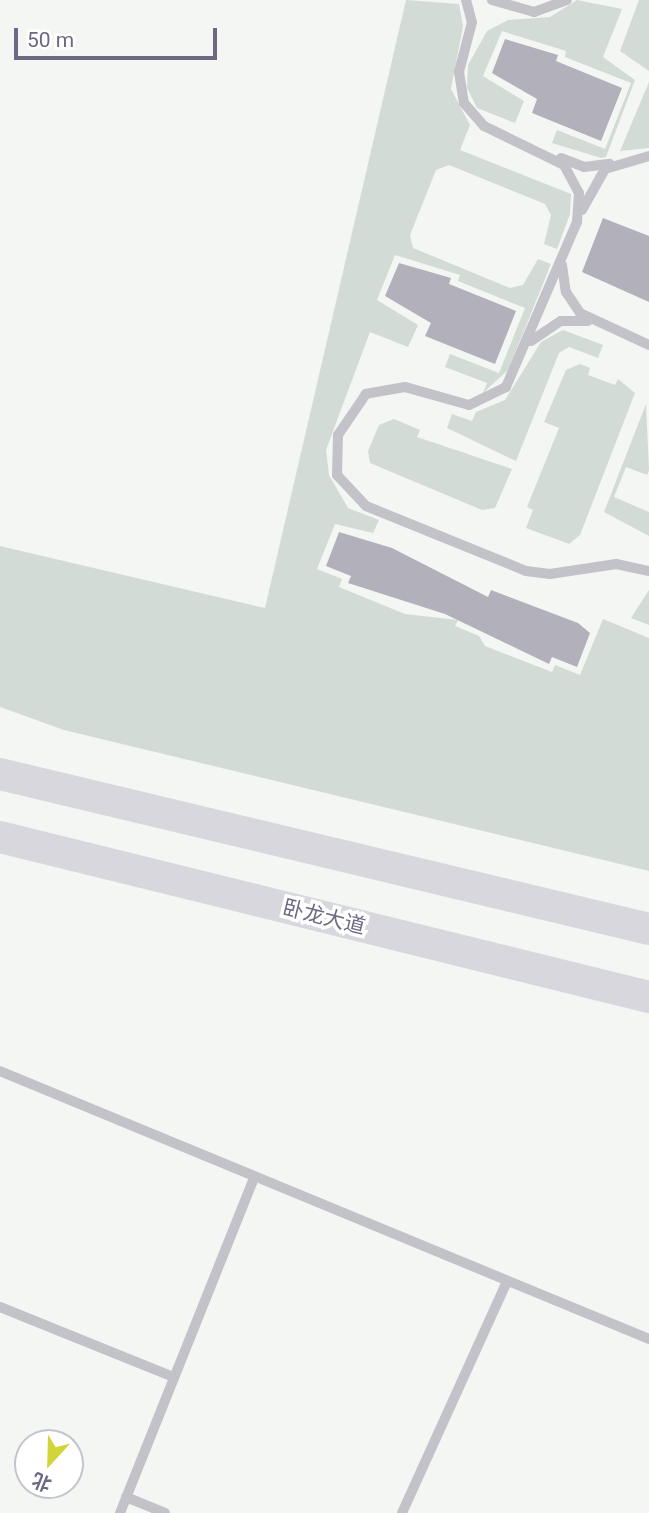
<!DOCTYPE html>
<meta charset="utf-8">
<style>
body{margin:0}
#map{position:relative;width:649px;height:1513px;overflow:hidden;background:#f4f6f3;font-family:Roboto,"Noto Sans SC",sans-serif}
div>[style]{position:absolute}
.green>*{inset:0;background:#d3dbd6}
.building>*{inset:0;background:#b2b0ba}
.lane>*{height:10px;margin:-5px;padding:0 5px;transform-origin:5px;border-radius:5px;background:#c4c2c9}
.secondary>*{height:32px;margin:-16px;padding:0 16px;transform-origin:16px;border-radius:16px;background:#d9d7de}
span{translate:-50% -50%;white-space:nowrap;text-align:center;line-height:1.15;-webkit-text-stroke:7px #fff;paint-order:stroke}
.street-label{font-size:21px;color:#6e6882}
.north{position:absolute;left:14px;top:1429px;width:70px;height:70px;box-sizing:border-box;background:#fff;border:2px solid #c5c3cd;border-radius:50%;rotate:202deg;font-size:19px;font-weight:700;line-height:28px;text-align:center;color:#6e6882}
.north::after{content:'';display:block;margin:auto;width:24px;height:32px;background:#d2d535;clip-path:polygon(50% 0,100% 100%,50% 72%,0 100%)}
.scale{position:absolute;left:14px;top:28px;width:203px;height:32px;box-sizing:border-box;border:4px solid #6e6882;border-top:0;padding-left:9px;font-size:21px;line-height:24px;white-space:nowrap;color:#6e6882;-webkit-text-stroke:5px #fff;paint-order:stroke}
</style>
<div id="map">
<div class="green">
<i style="clip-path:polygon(406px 0,459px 4px,463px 26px,451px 89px,470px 125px,460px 150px,571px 194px,570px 214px,557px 249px,544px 244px,551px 215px,545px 204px,449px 165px,436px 170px,410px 235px,413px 248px,510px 288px,523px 285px,538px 259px,551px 264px,508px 370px,483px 393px,487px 383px,445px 367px,450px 354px,499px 373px,525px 308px,458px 281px,460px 275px,395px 255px,377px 300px,418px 325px,408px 347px,370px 332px,326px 450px,329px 475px,348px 508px,379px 520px,373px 533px,335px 524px,317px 569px,342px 579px,339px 587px,405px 614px,458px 620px,455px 626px,479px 636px,485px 646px,552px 672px,555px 665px,580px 675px,603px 619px,649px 638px,649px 871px,64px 730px,0 707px,0 546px,265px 608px)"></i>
<i style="clip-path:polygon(577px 0,622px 9px,603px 57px,635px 80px,606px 157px,601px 158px,552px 143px,557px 130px,605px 149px,631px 83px,565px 57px,566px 51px,502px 31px,483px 76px,524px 101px,515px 123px,477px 108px,467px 88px,468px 65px,487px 31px,508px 20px,550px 17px)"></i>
<i style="clip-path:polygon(639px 0,649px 0,649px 71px,620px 51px)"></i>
<i style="clip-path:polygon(649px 82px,649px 148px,620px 151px)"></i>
<i style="clip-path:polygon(563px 330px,603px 345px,598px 358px,569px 347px,559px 353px,516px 461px,447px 428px,452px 414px,472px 421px,476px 412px,505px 400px,541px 342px)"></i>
<i style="clip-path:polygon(580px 364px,590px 368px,588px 375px,615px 385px,618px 379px,635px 393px,580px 535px,569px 544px,526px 528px,533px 510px,527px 507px,559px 428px,544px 422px,566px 370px)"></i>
<i style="clip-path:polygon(646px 404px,649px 470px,647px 475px,626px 467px,614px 497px,649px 512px,649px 536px,604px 512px)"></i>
<i style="clip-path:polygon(394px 419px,420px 430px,417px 437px,512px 469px,495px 508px,482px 510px,370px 463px,368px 451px,379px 425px)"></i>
<i style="clip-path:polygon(649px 590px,649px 625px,631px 618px)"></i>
</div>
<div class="building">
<i style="clip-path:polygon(505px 39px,558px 55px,556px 61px,622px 88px,601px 141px,532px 113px,537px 99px,492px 73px)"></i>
<i style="clip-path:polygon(603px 218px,649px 236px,649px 302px,582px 272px)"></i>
<i style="clip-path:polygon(399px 263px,451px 278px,449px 284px,516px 311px,495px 364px,425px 336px,431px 323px,385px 296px)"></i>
<i style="clip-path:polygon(339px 532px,392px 548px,488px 597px,491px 590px,578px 623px,590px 633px,577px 667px,552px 657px,549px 664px,445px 614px,348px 583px,351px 576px,326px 566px)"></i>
</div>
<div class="lane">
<i style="left:466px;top:0;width:23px;rotate:75deg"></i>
<i style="left:472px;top:22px;width:52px;rotate:104.6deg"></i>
<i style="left:459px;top:72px;width:31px;rotate:81deg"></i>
<i style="left:464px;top:103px;width:30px;rotate:49deg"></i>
<i style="left:484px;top:126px;width:89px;rotate:26deg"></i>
<i style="left:564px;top:165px;width:32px;rotate:62deg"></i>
<i style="left:579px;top:193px;width:29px;rotate:94deg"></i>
<i style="left:577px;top:222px;width:180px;rotate:113.3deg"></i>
<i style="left:506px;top:387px;width:41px;rotate:154.1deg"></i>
<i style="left:469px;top:405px;width:66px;rotate:-164.3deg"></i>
<i style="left:405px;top:387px;width:40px;rotate:170deg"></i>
<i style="left:366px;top:394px;width:50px;rotate:124.3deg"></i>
<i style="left:338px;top:435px;width:40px;rotate:91.4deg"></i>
<i style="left:337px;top:475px;width:42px;rotate:46.9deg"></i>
<i style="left:366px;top:506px;width:173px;rotate:22.1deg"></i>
<i style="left:526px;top:571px;width:24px;rotate:7deg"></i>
<i style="left:550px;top:574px;width:67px;rotate:-8.6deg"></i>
<i style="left:616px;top:564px;width:34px;rotate:12deg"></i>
<i style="left:492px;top:0;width:44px;rotate:15.9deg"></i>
<i style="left:534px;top:12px;width:35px;rotate:-20deg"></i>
<i style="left:561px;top:158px;width:25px;rotate:21deg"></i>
<i style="left:584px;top:167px;width:26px;rotate:-7deg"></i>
<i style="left:582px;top:210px;width:47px;rotate:-60.7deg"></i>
<i style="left:605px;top:169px;width:46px;rotate:-16.5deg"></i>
<i style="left:562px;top:265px;width:27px;rotate:82deg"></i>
<i style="left:566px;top:292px;width:25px;rotate:56deg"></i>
<i style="left:580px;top:313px;width:76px;rotate:24.9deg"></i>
<i style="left:531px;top:341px;width:36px;rotate:-34deg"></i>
<i style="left:561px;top:321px;width:27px"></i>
<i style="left:0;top:1071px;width:702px;rotate:22.44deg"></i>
<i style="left:0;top:1307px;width:184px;rotate:22deg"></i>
<i style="left:126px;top:1497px;width:42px;rotate:22.3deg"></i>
<i style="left:120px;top:1513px;width:361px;rotate:-68.2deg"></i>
<i style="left:402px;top:1513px;width:254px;rotate:-65.6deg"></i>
</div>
<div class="secondary">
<i style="left:0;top:774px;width:667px;rotate:13.43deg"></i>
<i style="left:0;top:837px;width:668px;rotate:13.85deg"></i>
</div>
<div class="street-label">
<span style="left:324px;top:917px;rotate:14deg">卧龙大道</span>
</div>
<div class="north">北</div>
<div class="scale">50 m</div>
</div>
